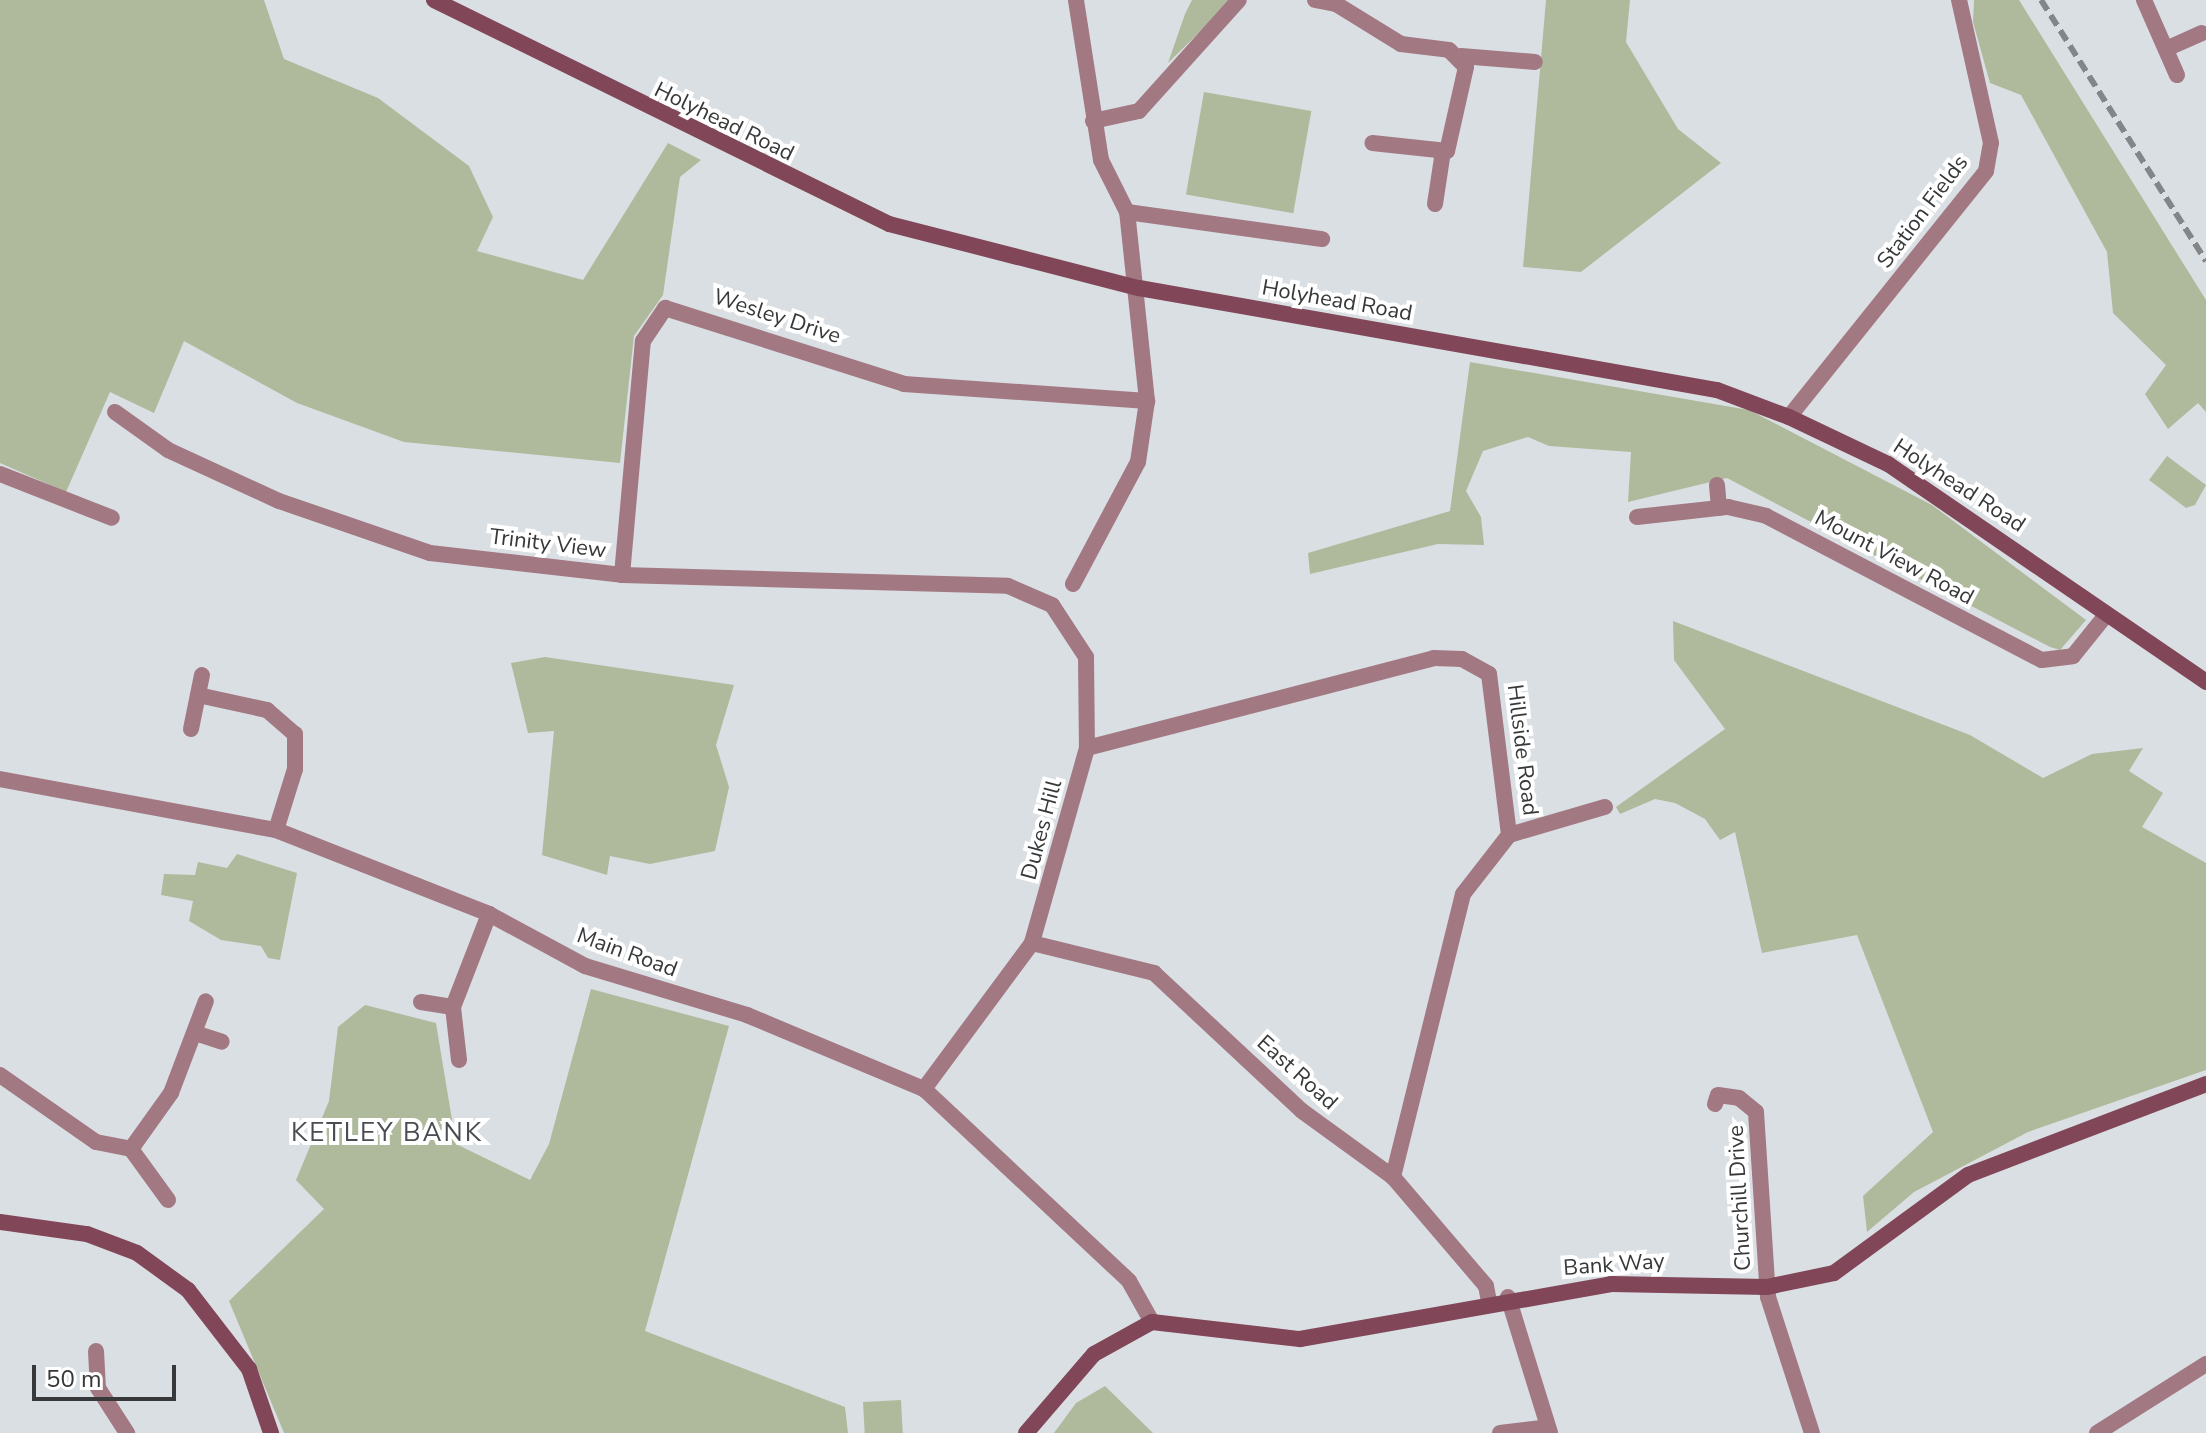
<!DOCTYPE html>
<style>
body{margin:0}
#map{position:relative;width:2206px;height:1433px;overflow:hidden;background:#dadfe4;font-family:"Nunito Sans",sans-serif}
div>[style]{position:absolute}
.green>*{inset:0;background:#afba9c;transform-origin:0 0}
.street>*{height:16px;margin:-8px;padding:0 8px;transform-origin:8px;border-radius:8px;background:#a27883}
.secondary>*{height:16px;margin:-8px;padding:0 8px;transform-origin:8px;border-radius:8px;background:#814758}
.rail>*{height:6px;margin-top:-3px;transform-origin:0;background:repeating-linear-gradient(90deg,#838689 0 12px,transparent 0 18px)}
span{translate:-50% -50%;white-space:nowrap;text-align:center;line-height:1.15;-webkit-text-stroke:8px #fff;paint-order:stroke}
.street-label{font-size:22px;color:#363839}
.quarter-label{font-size:26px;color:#494d51;letter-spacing:2px}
.scale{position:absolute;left:32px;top:1365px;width:144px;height:36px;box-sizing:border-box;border:4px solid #363839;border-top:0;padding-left:10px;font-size:24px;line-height:28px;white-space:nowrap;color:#363839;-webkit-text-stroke:6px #fff;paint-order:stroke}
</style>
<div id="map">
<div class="green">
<i style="clip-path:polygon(0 0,264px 0,284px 59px,378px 98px,469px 166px,493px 217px,477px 251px,583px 280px,668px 143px,701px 160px,680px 177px,663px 295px,634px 336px,620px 463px,404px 442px,297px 403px,184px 341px,154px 413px,110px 392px,66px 492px,0 463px)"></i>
<i style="clip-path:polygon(1192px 0,1232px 0,1168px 63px,1185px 14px)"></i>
<i style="clip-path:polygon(1546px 0,1630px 0,1626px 42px,1678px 129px,1721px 163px,1581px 272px,1523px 267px)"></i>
<i style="clip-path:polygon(1974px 0,2019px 0,2206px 300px,2206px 412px,2198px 403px,2168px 429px,2145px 394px,2166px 365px,2113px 313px,2107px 252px,2021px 95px,1990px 83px,1973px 22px)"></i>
<i style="left:1204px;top:92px;width:109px;height:104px;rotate:10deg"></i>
<i style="clip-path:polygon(1470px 362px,1749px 410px,1932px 505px,2086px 620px,2060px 650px,2050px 647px,1727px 478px,1628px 502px,1631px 452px,1549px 446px,1528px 437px,1483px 451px,1466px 491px,1481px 517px,1484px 545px,1438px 544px,1310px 574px,1308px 553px,1450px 511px)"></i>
<i style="clip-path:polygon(2167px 456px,2206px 485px,2195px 505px,2186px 508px,2149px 480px)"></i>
<i style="clip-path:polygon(1673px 621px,1970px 735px,2043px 778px,2092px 754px,2143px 748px,2129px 771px,2163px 793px,2142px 827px,2206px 863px,2206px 1070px,2028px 1132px,1914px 1192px,1867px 1232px,1863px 1196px,1933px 1132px,1857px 935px,1762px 953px,1735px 832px,1720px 840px,1705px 819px,1675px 803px,1655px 799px,1620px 814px,1616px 807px,1725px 729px,1674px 660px)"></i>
<i style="clip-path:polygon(545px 657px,734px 685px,716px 745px,729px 787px,715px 851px,650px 864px,610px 856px,607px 875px,542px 855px,554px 731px,528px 733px,511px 663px)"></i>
<i style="clip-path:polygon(237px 854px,297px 873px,280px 960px,268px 958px,261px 946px,221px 940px,189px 921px,193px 901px,161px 895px,164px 874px,195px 875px,198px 862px,227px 868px)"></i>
<i style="clip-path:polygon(591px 989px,729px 1026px,645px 1331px,845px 1407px,848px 1433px,284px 1433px,229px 1301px,324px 1209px,296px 1180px,329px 1101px,338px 1027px,365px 1005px,436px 1023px,456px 1144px,530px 1180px,549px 1144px)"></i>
<i style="clip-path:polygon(1105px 1386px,1153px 1433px,1054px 1433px,1076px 1403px)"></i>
<i style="left:901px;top:1400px;width:33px;height:38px;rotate:87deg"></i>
</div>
<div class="street">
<i style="left:1315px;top:0;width:21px;rotate:11deg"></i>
<i style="left:1336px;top:4px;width:76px;rotate:31.6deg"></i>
<i style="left:1401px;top:44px;width:48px;rotate:7.1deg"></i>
<i style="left:1449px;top:50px;width:24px;rotate:45deg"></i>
<i style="left:1466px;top:67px;width:86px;rotate:102.7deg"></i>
<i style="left:1447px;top:151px;width:75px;rotate:-173.9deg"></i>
<i style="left:2144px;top:0;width:82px;rotate:66.3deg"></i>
<i style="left:2166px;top:49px;width:39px;rotate:-24deg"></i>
<i style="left:1461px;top:56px;width:74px;rotate:4.6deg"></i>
<i style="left:1093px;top:121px;width:47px;rotate:-12.3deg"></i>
<i style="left:1139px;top:111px;width:149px;rotate:-48deg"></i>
<i style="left:1435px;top:204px;width:54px;rotate:-81.4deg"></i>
<i style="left:1127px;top:212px;width:197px;rotate:7.9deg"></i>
<i style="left:115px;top:412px;width:65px;rotate:35.6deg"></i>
<i style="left:168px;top:450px;width:122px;rotate:24.7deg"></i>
<i style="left:279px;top:501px;width:160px;rotate:19deg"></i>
<i style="left:430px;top:553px;width:193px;rotate:6.5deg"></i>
<i style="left:622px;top:575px;width:386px;rotate:1.6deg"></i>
<i style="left:1008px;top:586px;width:48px;rotate:23.4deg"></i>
<i style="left:1052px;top:605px;width:62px;rotate:56.8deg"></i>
<i style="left:1086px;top:657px;width:91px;rotate:89.4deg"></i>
<i style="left:1087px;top:748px;width:203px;rotate:105.8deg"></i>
<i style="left:1032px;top:943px;width:182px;rotate:126.5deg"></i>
<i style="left:1789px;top:417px;width:315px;rotate:-51.3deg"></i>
<i style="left:1986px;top:171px;width:28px;rotate:-80deg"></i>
<i style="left:1991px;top:143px;width:147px;rotate:-102.6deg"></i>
<i style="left:0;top:474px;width:120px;rotate:21.4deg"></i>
<i style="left:1717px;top:485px;width:23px;rotate:85deg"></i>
<i style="left:1637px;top:517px;width:92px;rotate:-6.3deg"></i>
<i style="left:1728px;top:507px;width:39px;rotate:13deg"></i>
<i style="left:1766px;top:516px;width:311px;rotate:27.6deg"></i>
<i style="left:2042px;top:660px;width:31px;rotate:-7deg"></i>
<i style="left:2073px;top:656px;width:53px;rotate:-51.2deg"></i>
<i style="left:622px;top:575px;width:235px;rotate:-84.9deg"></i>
<i style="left:643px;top:341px;width:40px;rotate:-56deg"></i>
<i style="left:665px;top:308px;width:251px;rotate:17.6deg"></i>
<i style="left:904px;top:384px;width:244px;rotate:4deg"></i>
<i style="left:1073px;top:584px;width:138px;rotate:-62deg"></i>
<i style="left:1138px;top:462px;width:62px;rotate:-81.6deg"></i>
<i style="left:1147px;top:401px;width:190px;rotate:-96deg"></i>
<i style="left:1127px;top:212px;width:58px;rotate:-116.6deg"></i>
<i style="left:1101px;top:160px;width:162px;rotate:-98.9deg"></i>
<i style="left:198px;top:695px;width:71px;rotate:12.3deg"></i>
<i style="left:267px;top:710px;width:37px;rotate:41deg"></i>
<i style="left:295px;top:734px;width:35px;rotate:90deg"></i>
<i style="left:295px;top:769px;width:64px;rotate:107.3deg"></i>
<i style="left:191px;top:729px;width:55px;rotate:-78.5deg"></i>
<i style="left:1087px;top:748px;width:358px;rotate:-14.5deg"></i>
<i style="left:1434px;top:658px;width:28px;rotate:2deg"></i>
<i style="left:1462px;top:659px;width:31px;rotate:29deg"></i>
<i style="left:1489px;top:674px;width:162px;rotate:82.9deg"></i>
<i style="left:1509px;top:835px;width:75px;rotate:127.9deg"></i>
<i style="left:1463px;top:894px;width:292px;rotate:103.9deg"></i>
<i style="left:0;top:779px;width:281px;rotate:10.5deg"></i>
<i style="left:276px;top:830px;width:229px;rotate:21.5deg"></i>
<i style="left:489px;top:914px;width:109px;rotate:28.4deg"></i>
<i style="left:585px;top:966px;width:169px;rotate:16.8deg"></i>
<i style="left:747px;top:1015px;width:192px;rotate:22.7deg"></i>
<i style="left:924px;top:1089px;width:281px;rotate:43.1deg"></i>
<i style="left:1129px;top:1281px;width:47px;rotate:60.7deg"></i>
<i style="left:1509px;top:835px;width:100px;rotate:-16.3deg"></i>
<i style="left:1032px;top:943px;width:126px;rotate:13.8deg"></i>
<i style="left:1154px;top:973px;width:202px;rotate:43deg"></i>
<i style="left:1302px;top:1111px;width:112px;rotate:36deg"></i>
<i style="left:1393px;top:1177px;width:143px;rotate:49.5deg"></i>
<i style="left:1486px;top:1286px;width:15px;rotate:79deg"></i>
<i style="left:421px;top:1002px;width:32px;rotate:9deg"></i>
<i style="left:195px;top:1033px;width:28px;rotate:18deg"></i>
<i style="left:459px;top:1060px;width:53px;rotate:-96.5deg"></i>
<i style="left:453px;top:1007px;width:100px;rotate:-68.8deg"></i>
<i style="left:0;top:1075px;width:117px;rotate:34.9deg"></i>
<i style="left:96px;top:1142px;width:36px;rotate:11deg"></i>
<i style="left:1715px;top:1104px;width:9px;rotate:-72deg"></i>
<i style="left:1718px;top:1095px;width:21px;rotate:8deg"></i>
<i style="left:1739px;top:1098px;width:22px;rotate:39deg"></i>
<i style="left:1756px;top:1112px;width:185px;rotate:86.3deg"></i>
<i style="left:1768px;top:1297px;width:143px;rotate:72.1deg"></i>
<i style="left:131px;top:1149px;width:69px;rotate:-54.5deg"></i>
<i style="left:171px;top:1093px;width:98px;rotate:-69.2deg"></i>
<i style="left:131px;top:1149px;width:63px;rotate:54deg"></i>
<i style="left:1508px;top:1297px;width:142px;rotate:72.8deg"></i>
<i style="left:96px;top:1351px;width:37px;rotate:87deg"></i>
<i style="left:98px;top:1388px;width:54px;rotate:57.2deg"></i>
<i style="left:1500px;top:1433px;width:48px;rotate:-7.1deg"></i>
<i style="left:2097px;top:1433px;width:129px;rotate:-32.3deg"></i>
</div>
<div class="secondary">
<i style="left:434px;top:0;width:507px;rotate:26.21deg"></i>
<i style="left:889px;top:224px;width:258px;rotate:14.4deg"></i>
<i style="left:1139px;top:288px;width:587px;rotate:10.01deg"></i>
<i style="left:1717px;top:390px;width:77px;rotate:20.6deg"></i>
<i style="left:1789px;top:417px;width:110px;rotate:25.4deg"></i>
<i style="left:1888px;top:464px;width:386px;rotate:34.4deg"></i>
<i style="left:0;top:1222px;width:88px;rotate:7.9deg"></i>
<i style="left:87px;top:1234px;width:53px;rotate:20.8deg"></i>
<i style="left:137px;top:1253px;width:63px;rotate:36deg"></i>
<i style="left:188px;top:1290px;width:100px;rotate:52.3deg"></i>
<i style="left:249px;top:1369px;width:68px;rotate:71deg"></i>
<i style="left:1026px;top:1433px;width:104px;rotate:-49.3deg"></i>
<i style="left:1094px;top:1354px;width:66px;rotate:-28.9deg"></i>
<i style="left:1152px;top:1322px;width:149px;rotate:6.6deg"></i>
<i style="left:1300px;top:1339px;width:316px;rotate:-10deg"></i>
<i style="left:1611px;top:1284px;width:156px;rotate:1.1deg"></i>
<i style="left:1767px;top:1287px;width:68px;rotate:-11.8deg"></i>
<i style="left:1834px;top:1273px;width:166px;rotate:-36.2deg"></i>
<i style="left:1968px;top:1175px;width:255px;rotate:-20.9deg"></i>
</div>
<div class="rail">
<i style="left:2041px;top:0;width:309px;rotate:57.7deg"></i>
</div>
<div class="street-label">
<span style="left:724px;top:122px;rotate:26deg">Holyhead Road</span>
<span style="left:1923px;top:212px;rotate:-53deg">Station Fields</span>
<span style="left:1337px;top:301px;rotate:10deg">Holyhead Road</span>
<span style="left:777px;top:317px;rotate:18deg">Wesley Drive</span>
<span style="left:1959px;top:486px;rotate:33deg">Holyhead Road</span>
<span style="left:548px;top:544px;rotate:7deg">Trinity View</span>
<span style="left:1894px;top:558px;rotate:28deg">Mount View Road</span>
<span style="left:1522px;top:750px;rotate:83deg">Hillside Road</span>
<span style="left:1042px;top:830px;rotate:-75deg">Dukes Hill</span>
<span style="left:627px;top:953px;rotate:20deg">Main Road</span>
<span style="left:1297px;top:1073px;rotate:42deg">East Road</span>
<span style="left:1740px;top:1198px;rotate:-93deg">Churchill Drive</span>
<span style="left:1614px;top:1265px;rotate:-4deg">Bank Way</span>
</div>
<div class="quarter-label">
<span style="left:387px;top:1133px">KETLEY BANK</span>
</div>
<div class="scale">50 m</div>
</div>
